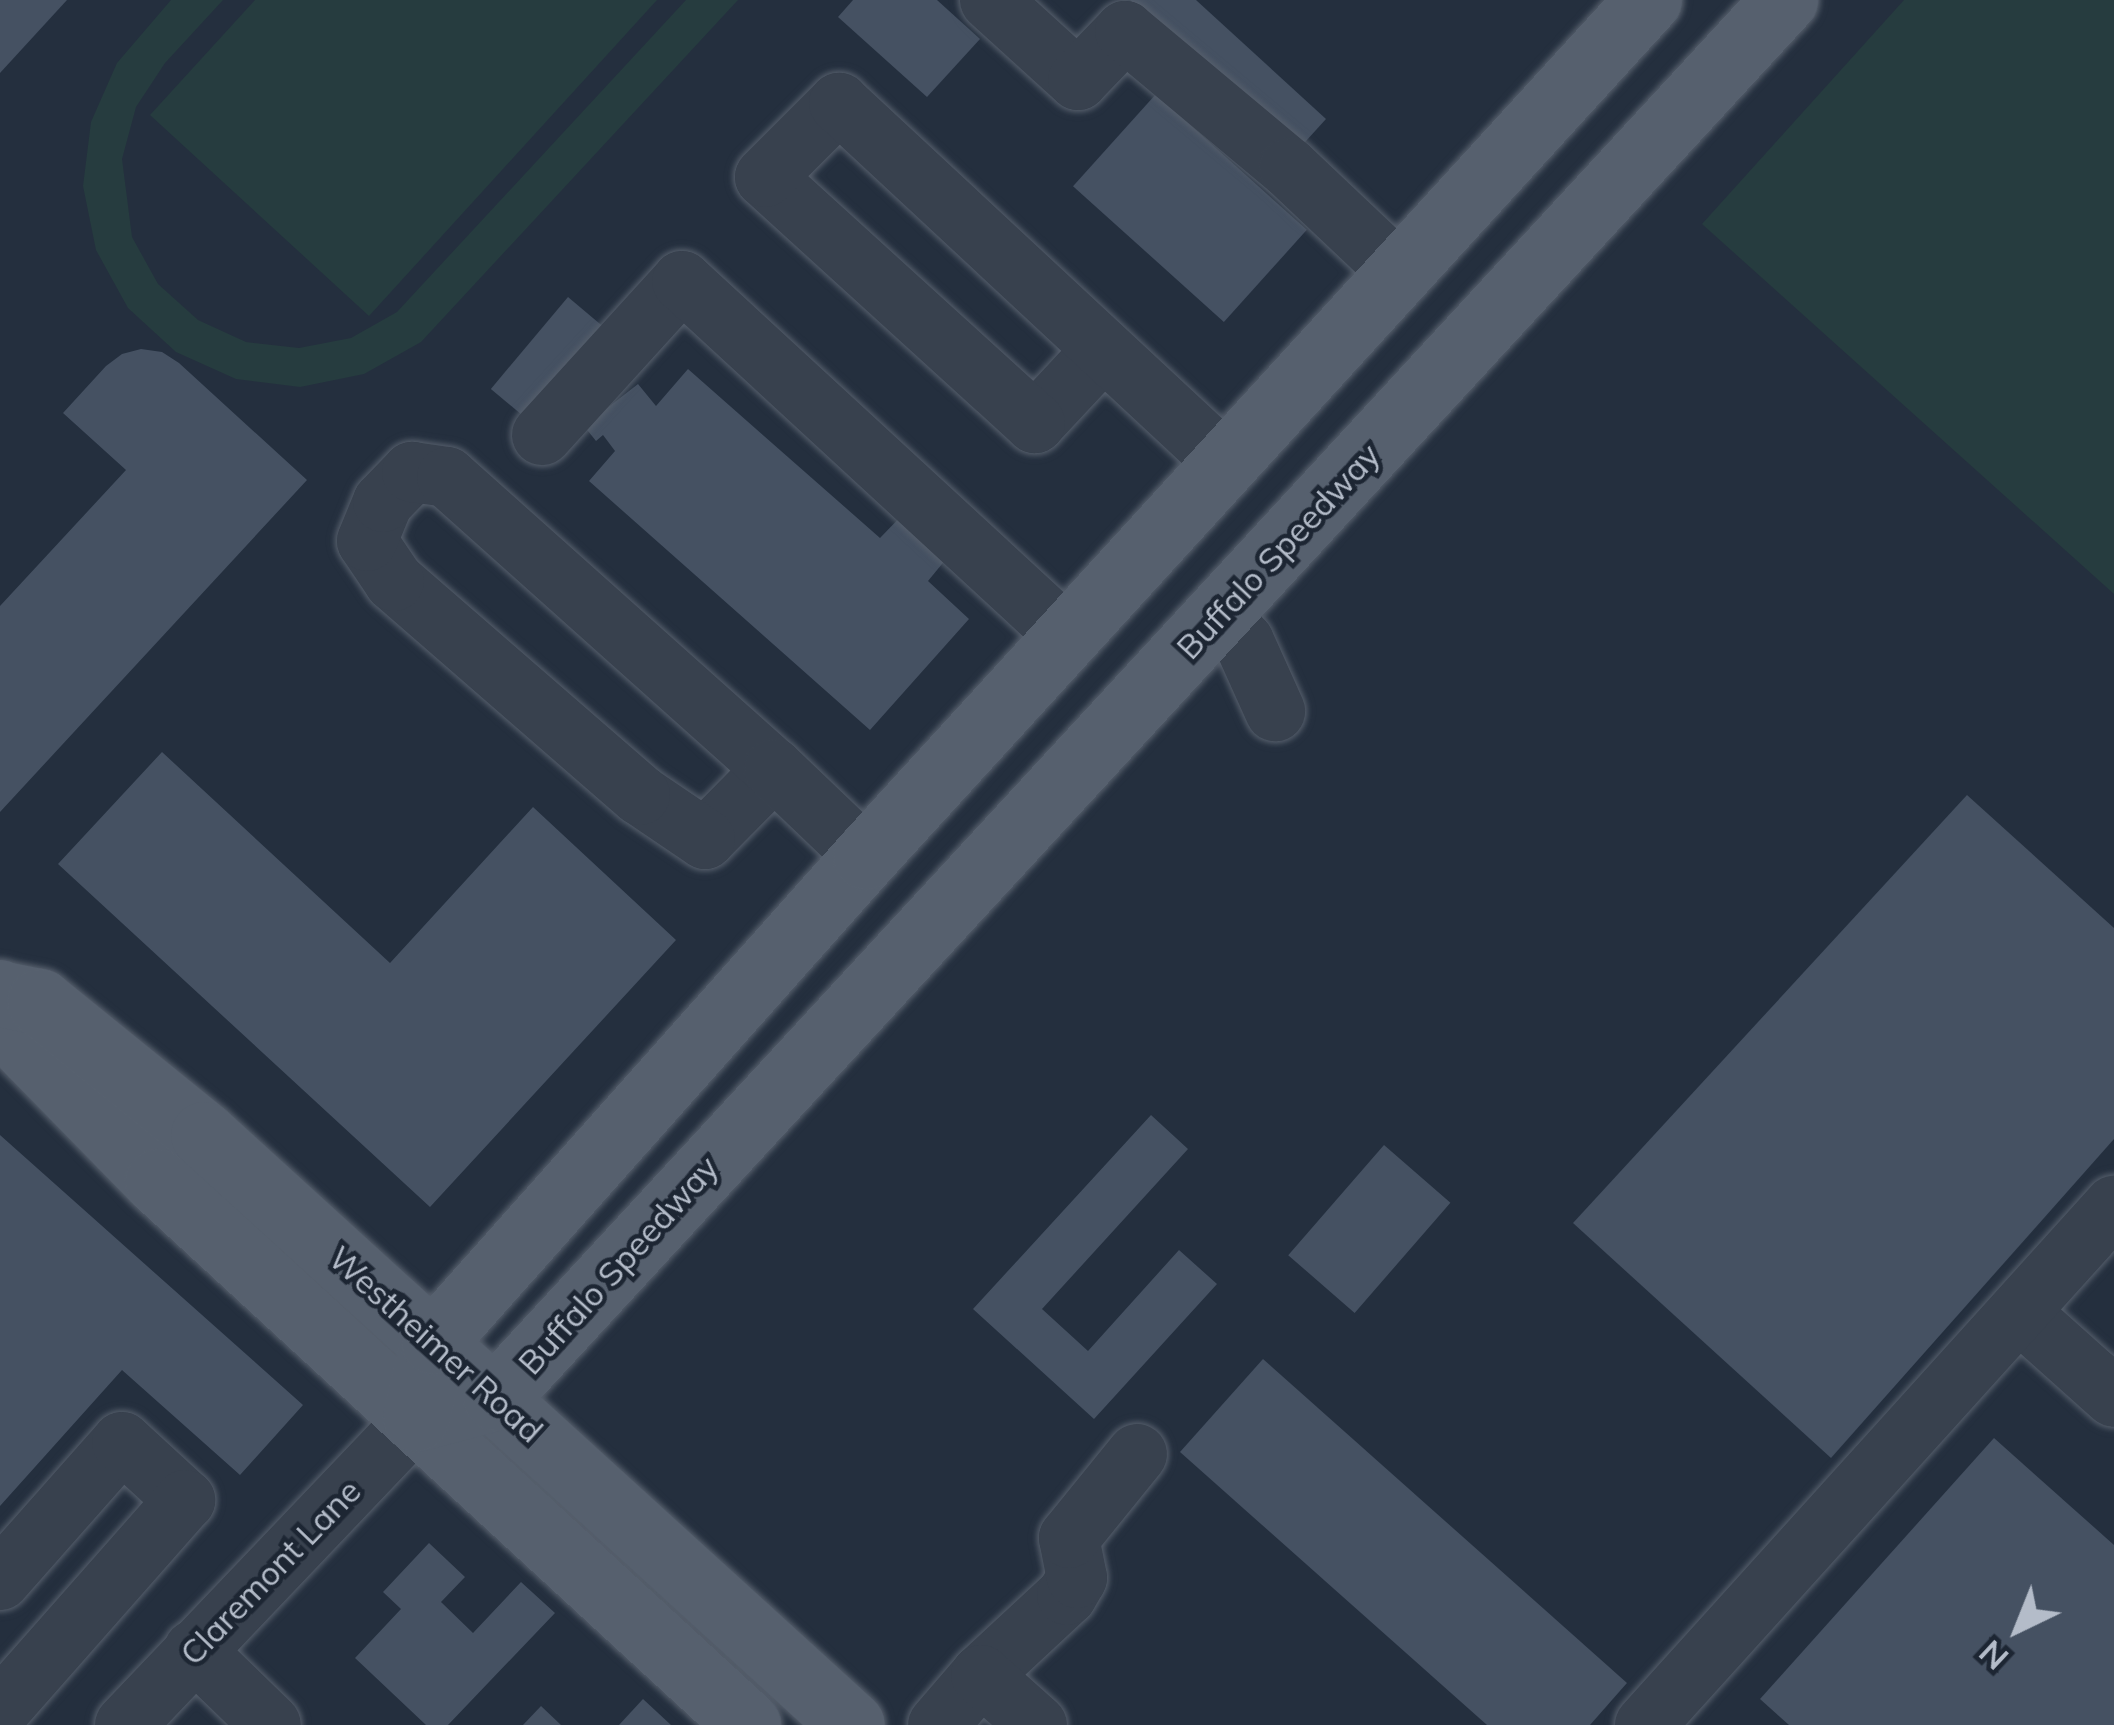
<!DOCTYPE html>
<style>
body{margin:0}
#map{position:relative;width:2114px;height:1725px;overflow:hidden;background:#242f3e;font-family:Mulish,sans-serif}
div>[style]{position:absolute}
.green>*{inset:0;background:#263c3f}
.building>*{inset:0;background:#455162;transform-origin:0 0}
.roads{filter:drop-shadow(0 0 3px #565f6c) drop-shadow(0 0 3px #565f6c)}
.minor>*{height:60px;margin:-30px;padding:0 30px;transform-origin:30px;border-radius:30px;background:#38414e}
.major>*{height:66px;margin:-33px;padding:0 33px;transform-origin:33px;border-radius:33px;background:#56606e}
span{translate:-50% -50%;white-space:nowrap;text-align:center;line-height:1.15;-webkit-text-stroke:9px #1d2633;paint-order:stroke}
.street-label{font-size:33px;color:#b4bcc9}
.north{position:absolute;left:1958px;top:1569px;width:120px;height:120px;-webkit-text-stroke:9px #1d2633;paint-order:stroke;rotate:223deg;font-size:33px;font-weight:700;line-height:48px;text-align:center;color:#b4bcc9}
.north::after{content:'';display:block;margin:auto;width:42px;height:54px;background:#b4bcc9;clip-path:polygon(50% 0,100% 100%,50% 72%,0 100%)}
</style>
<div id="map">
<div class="green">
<i style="clip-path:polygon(171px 0,223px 0,165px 63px,136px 107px,122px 159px,132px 237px,158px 284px,198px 320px,246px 342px,299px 348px,351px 338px,397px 312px,686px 0,738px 0,421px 342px,364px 374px,300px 387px,236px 379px,176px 352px,128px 308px,96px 250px,83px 186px,91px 122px,117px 63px)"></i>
<i style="clip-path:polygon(255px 0,657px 0,369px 316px,150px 115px)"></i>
<i style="clip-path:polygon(1904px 0,2114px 0,2114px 594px,1702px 224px)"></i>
</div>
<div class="building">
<i style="clip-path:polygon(0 0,67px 0,0 73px)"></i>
<i style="clip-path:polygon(853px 0,937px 0,980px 39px,927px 97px,838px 17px)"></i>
<i style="clip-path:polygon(1130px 0,1196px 0,1326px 119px,1296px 152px)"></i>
<i style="left:1156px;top:94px;width:203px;height:124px;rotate:42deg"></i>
<i style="left:568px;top:297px;width:45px;height:120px;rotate:40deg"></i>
<i style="clip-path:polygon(141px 349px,162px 352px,179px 363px,307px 480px,0 812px,0 606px,126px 470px,63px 413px,106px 366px,122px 354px)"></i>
<i style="clip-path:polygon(688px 369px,880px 538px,907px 510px,951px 553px,928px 581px,969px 619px,870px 730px,589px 481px,615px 451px,603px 435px,596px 441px,584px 426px,638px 384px,656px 406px)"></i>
<i style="clip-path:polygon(162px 752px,390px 963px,533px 807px,676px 940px,430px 1207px,58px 864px)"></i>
<i style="clip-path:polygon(1967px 795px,2114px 928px,2114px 1139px,1831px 1458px,1573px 1223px)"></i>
<i style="clip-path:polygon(1151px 1115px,1188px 1149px,1042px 1309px,1088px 1351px,1179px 1250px,1217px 1284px,1094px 1419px,973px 1309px)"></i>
<i style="clip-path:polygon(0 1135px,303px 1405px,240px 1475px,122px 1370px,0 1506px)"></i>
<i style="left:1384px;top:1145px;width:88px;height:146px;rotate:41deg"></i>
<i style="clip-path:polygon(1263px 1359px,1627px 1683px,1590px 1725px,1487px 1725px,1180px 1452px)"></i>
<i style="clip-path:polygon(1994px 1438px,2114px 1545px,2114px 1725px,1789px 1725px,1760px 1699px)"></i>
<i style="clip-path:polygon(429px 1543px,465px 1577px,441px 1602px,473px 1633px,521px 1582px,555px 1613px,448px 1725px,426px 1725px,355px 1658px,401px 1609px,383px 1592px)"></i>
<i style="clip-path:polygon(643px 1699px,671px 1725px,619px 1725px)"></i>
<i style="clip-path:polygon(541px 1706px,561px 1725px,523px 1725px)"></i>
</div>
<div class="roads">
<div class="minor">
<i style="left:990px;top:0;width:119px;rotate:42.3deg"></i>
<i style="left:1078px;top:80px;width:68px;rotate:-46.2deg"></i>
<i style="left:1125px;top:31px;width:214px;rotate:39.9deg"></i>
<i style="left:1289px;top:168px;width:154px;rotate:43.4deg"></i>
<i style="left:1103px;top:350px;width:100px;rotate:133deg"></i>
<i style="left:1035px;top:423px;width:365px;rotate:-137.7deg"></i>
<i style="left:765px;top:177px;width:105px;rotate:-45deg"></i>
<i style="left:839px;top:103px;width:531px;rotate:42.94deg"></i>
<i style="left:542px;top:435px;width:208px;rotate:-47.7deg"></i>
<i style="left:682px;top:281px;width:524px;rotate:42.68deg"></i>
<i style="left:1218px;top:615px;width:37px;rotate:46deg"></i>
<i style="left:1244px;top:642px;width:76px;rotate:65.8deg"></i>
<i style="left:774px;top:769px;width:98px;rotate:134.6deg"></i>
<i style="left:705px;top:839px;width:78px;rotate:-145.9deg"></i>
<i style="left:640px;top:795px;width:326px;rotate:-139deg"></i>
<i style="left:394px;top:581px;width:48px;rotate:-124deg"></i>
<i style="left:367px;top:541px;width:42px;rotate:-67.7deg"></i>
<i style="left:383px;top:502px;width:42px;rotate:-46deg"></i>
<i style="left:412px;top:472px;width:35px;rotate:8deg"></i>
<i style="left:447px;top:477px;width:438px;rotate:41.8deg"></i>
<i style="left:774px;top:769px;width:127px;rotate:43.7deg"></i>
<i style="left:2019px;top:1312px;width:127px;rotate:41.8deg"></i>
<i style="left:0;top:1580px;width:184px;rotate:-48.5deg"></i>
<i style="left:122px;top:1442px;width:86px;rotate:42.6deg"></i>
<i style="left:185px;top:1500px;width:280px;rotate:131.4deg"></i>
<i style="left:194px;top:1650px;width:107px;rotate:44.2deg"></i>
<i style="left:981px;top:1675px;width:117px;rotate:-42.9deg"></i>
<i style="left:1067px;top:1595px;width:20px;rotate:-60deg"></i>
<i style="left:1077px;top:1578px;width:41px;rotate:-101.3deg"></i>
<i style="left:1069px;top:1538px;width:108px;rotate:-51deg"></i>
<i style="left:125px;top:1725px;width:422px;rotate:-46.4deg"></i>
<i style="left:938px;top:1725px;width:66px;rotate:-49.3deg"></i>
<i style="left:981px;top:1675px;width:75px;rotate:41.8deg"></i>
<i style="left:1645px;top:1725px;width:700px;rotate:-47.9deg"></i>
</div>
<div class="major">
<i style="left:0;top:993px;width:42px;rotate:73.3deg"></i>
<i style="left:12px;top:1033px;width:209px;rotate:45.6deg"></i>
<i style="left:158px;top:1182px;width:802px;rotate:42.62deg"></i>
<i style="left:0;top:994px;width:41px;rotate:11.3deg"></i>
<i style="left:40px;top:1002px;width:211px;rotate:39deg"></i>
<i style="left:204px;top:1135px;width:876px;rotate:42.32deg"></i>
<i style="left:416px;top:1419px;width:83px;rotate:-14.7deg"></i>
<i style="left:496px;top:1398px;width:1902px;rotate:-47.32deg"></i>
<i style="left:416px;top:1419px;width:79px;rotate:-76.8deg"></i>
<i style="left:434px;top:1342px;width:649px;rotate:-48.31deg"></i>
<i style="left:866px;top:857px;width:1161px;rotate:-47.58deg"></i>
</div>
</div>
<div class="street-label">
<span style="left:1278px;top:551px;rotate:-47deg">Buffalo Speedway</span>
<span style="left:618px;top:1265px;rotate:-48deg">Buffalo Speedway</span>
<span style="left:436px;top:1344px;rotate:42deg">Westheimer Road</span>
<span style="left:270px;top:1572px;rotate:-46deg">Claremont Lane</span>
</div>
<div class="north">N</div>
</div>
